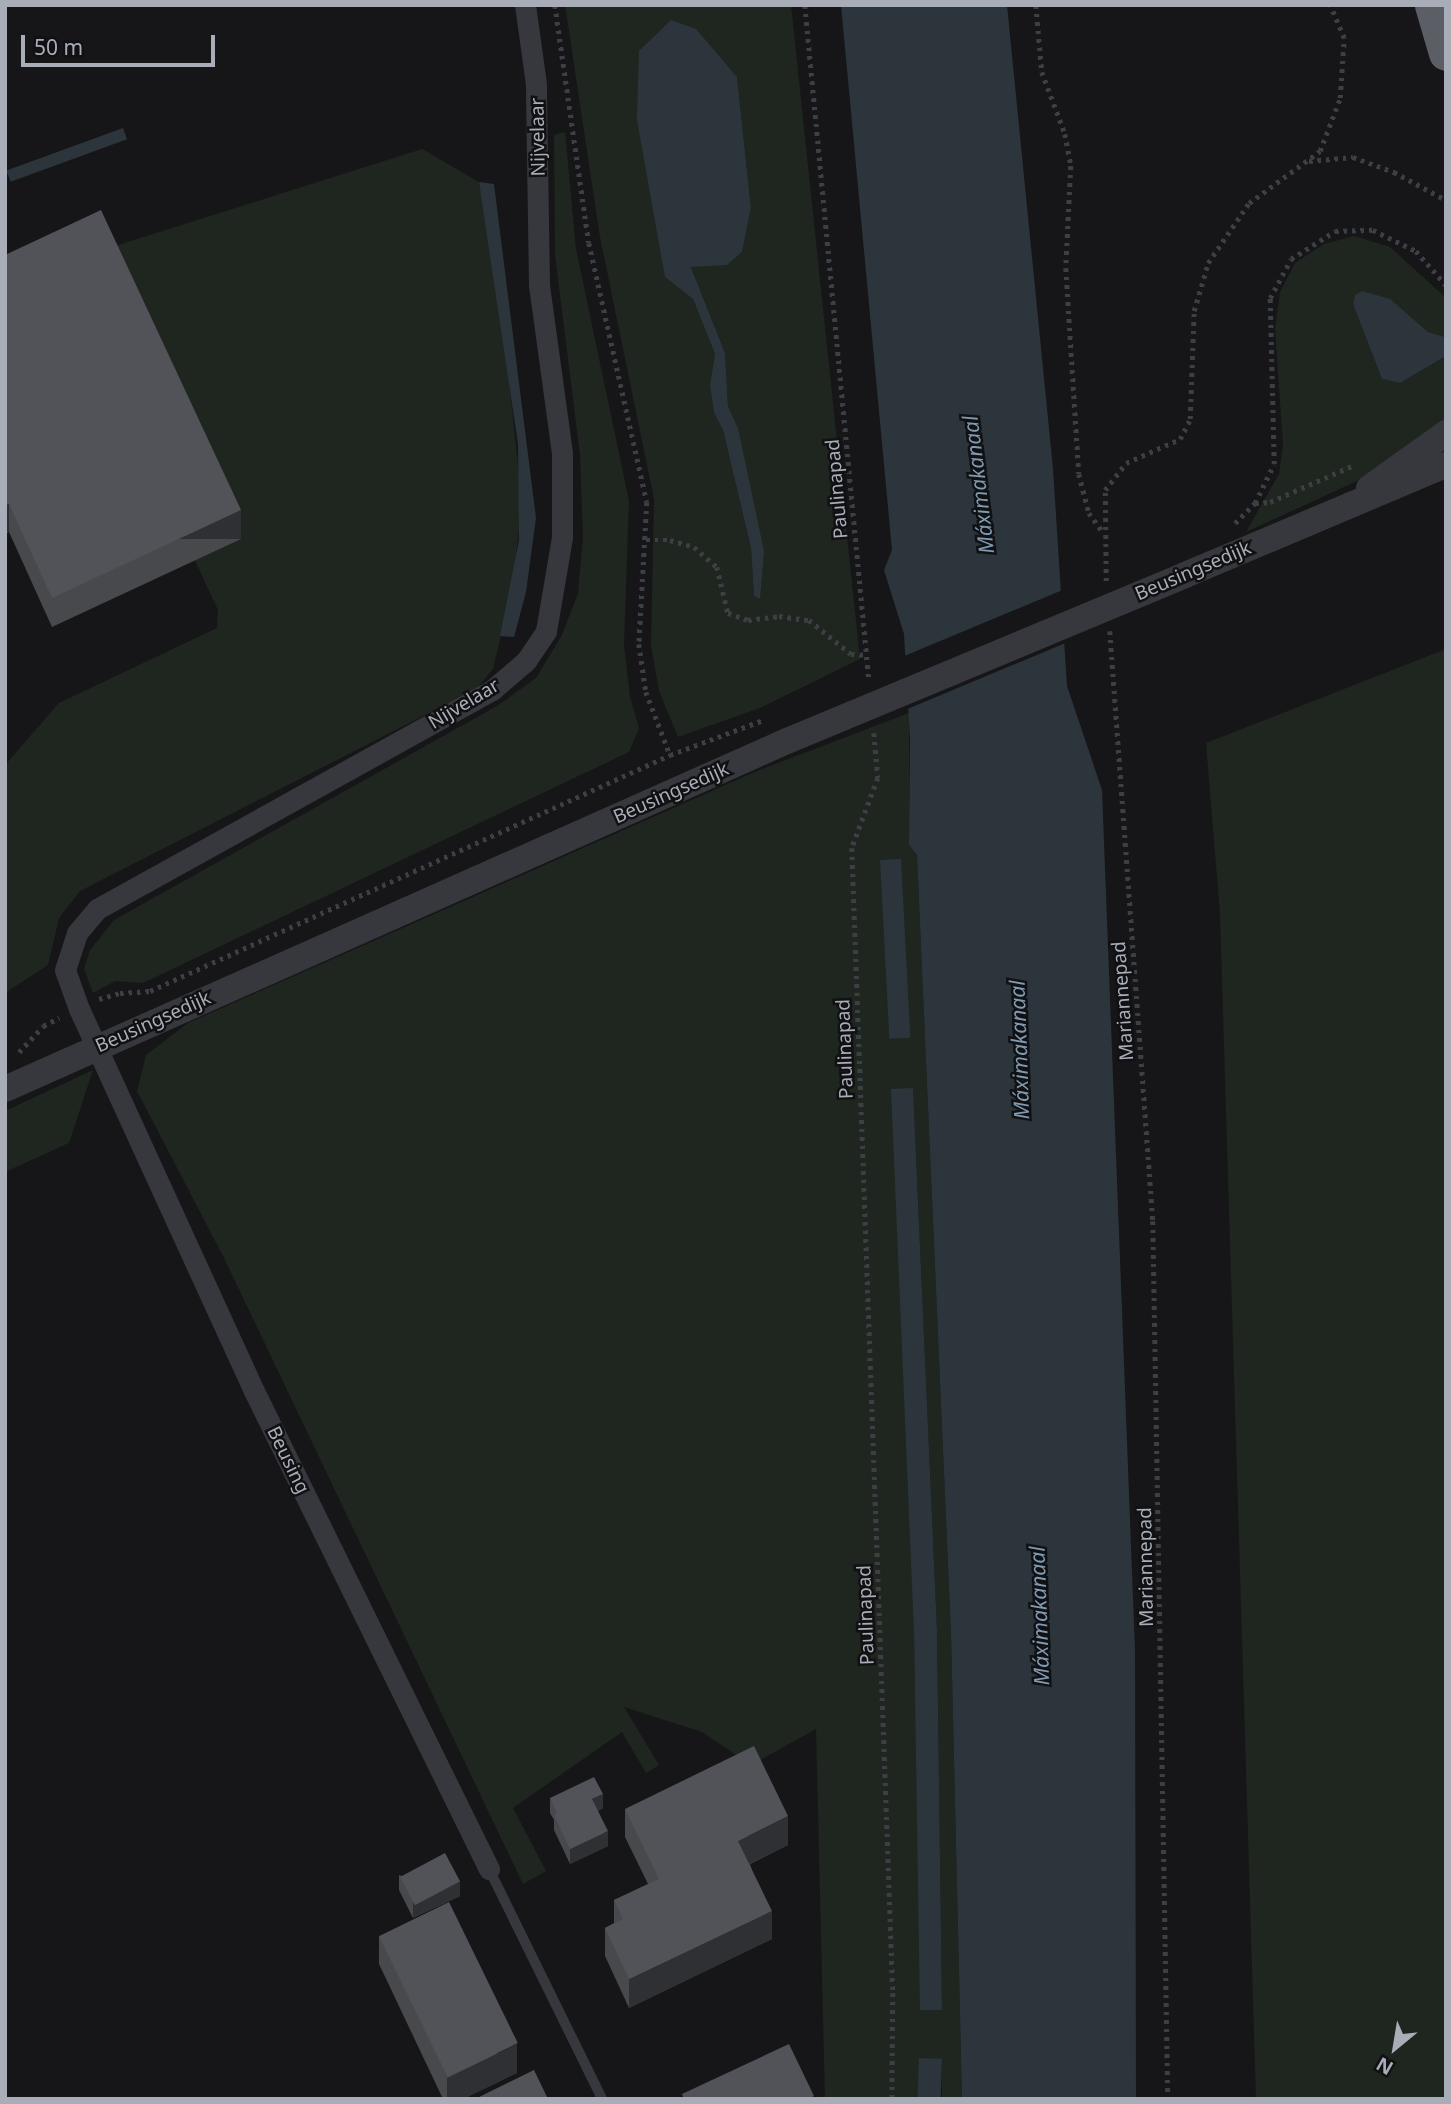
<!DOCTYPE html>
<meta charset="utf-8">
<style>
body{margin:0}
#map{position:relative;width:1451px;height:2104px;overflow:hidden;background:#161618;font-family:"Noto Sans",sans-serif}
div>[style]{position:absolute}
.green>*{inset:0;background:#1e261f}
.water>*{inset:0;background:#2c353c;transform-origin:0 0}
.pier>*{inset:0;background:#161618}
.path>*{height:4.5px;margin-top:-2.25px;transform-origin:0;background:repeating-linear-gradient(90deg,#3d3f44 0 3.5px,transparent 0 8.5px)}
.service>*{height:10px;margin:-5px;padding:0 5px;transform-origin:5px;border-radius:5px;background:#37383d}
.minor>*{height:21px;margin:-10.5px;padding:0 10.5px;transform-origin:10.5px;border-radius:10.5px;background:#37383d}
.tertiary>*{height:26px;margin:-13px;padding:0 13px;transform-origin:13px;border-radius:13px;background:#37383d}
.trunk>*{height:35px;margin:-17.5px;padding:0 17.5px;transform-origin:17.5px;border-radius:17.5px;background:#5b5e65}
.tertiary-bridge>*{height:26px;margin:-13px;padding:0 13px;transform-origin:13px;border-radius:13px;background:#37383d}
.wall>*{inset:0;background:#47494d}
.shaded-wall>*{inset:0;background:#2f3033;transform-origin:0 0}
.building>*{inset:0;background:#525359;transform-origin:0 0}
span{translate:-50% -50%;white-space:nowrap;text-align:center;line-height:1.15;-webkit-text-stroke:5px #111113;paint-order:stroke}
.street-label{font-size:19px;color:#a8adb8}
.water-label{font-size:21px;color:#7f9bb3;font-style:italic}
.frame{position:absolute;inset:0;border:7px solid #a8adb8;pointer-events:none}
.north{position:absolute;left:1360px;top:2013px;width:70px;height:70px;-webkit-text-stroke:5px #111113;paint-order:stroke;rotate:210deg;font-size:19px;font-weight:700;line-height:28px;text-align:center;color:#a8adb8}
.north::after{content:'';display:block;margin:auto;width:24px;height:32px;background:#a8adb8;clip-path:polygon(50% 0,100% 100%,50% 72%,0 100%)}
.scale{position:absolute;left:21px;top:35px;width:194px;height:32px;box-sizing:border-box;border:4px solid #a8adb8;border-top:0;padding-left:9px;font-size:21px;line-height:24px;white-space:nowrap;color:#a8adb8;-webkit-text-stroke:5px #111113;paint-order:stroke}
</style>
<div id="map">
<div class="green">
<i style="clip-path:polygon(evenodd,565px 5px,791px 5px,860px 659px,760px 708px,678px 737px,659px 691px,651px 645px,654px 499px,600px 237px,565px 5px,737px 77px,751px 208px,742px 252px,727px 265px,691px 266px,725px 353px,728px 406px,738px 428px,760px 599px,754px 596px,751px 548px,723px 430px,714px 413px,710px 385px,715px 354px,693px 299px,665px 277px,737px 77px)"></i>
<i style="clip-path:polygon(565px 132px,576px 249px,629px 501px,624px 644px,630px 697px,639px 728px,629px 752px,143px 983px,115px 981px,93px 993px,84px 969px,90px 950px,114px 920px,497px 706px,536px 678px,562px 635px,578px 593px,583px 538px,580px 455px,555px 255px,554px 135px)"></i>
<i style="clip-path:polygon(422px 149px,479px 182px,503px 324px,522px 503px,512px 589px,493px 669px,476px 689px,80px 891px,59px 918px,48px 965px,5px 993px,5px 765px,59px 703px,217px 628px,218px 610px,67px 285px,90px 254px)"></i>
<i style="clip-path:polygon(1354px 236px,1390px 247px,1446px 298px,1446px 339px,1428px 332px,1389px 299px,1355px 295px,1353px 304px,1382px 379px,1400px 383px,1446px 356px,1446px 424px,1370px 475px,1246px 532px,1279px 474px,1283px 445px,1275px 329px,1280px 292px,1295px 263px,1324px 244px)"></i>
<i style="clip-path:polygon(1446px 649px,1446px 2099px,1256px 2099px,1220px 914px,1206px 743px)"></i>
<i style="clip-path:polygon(evenodd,909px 713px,909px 845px,917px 855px,951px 1633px,962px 2099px,942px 2099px,941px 2059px,920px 2058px,919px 2099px,825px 2099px,816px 1729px,751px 1765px,702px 1732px,624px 1707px,659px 1765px,646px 1773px,622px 1732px,513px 1808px,546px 1871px,523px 1884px,224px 1258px,137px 1091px,146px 1055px,188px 1023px,757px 771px,909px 713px,913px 1088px,937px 1630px,942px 2009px,921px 2010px,914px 1632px,913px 1088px)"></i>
<i style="clip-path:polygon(93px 1070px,69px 1143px,5px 1172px,5px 1111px)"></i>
</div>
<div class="water">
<i style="clip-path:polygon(841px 5px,1007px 5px,1053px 469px,1067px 686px,1102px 790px,1135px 1650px,1136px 2099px,962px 2099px,951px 1633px,917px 855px,909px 845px,910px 739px,904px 634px,884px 570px,892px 550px)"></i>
<i style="clip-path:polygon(671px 20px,696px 29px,737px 77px,751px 208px,742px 252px,727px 265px,691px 267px,725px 353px,728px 406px,738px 428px,764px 551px,760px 599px,754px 596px,751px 548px,723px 430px,714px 413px,710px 385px,715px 354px,693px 299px,665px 277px,637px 120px,639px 51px)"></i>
<i style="left:123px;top:128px;width:12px;height:124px;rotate:70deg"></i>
<i style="clip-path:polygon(479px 182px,494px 184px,536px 518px,526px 592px,514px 637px,500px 636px,519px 540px,518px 444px)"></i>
<i style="clip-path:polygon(1362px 291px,1390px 299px,1428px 332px,1444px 337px,1446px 356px,1400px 383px,1382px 379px,1353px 304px,1355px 295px)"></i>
<i style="left:901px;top:859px;width:179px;height:21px;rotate:87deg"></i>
<i style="clip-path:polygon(913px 1088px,937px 1630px,942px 2010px,920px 2010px,914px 1632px,891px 1089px)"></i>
<i style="left:919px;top:2058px;width:23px;height:41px;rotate:2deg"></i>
</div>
<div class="pier">
<i style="clip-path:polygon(1065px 589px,1068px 642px,905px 710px,902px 657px)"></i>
</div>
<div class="path">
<i style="left:555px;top:5px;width:240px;rotate:81.9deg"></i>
<i style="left:589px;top:243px;width:265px;rotate:77.4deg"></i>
<i style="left:647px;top:502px;width:142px;rotate:93.2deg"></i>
<i style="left:639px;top:644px;width:49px;rotate:81.7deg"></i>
<i style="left:646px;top:692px;width:67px;rotate:69.1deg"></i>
<i style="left:805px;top:5px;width:677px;rotate:84.58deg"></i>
<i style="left:1036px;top:5px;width:67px;rotate:84.9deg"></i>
<i style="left:1042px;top:72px;width:66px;rotate:69.6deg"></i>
<i style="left:1065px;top:134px;width:33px;rotate:79deg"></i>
<i style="left:1071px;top:166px;width:102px;rotate:92.8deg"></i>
<i style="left:1066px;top:268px;width:206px;rotate:86.4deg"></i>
<i style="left:1079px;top:474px;width:40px;rotate:75.6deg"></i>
<i style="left:1089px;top:513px;width:24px;rotate:54deg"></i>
<i style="left:1309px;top:161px;width:44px;rotate:-5.2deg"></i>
<i style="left:1353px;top:157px;width:44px;rotate:20.1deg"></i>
<i style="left:1394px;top:172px;width:59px;rotate:28.3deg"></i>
<i style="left:1255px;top:503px;width:15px;rotate:-4deg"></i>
<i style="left:1270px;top:502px;width:90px;rotate:-23.7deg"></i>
<i style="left:1235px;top:523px;width:28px;rotate:-45deg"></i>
<i style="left:1255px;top:503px;width:43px;rotate:-64deg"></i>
<i style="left:1274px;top:464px;width:166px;rotate:-91.4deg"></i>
<i style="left:1270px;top:298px;width:44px;rotate:-61.7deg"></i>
<i style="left:1291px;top:259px;width:52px;rotate:-32.5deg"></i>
<i style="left:1335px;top:231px;width:38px;rotate:-2deg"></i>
<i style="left:1373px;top:230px;width:48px;rotate:26deg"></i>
<i style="left:1416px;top:251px;width:45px;rotate:48.6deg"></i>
<i style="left:646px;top:540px;width:24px"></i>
<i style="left:670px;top:540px;width:25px;rotate:16deg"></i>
<i style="left:694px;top:547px;width:30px;rotate:41deg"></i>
<i style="left:717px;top:567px;width:47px;rotate:76.6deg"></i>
<i style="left:728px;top:613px;width:21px;rotate:19deg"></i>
<i style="left:748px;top:620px;width:31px;rotate:-7deg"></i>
<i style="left:779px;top:616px;width:30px;rotate:8deg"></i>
<i style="left:809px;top:620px;width:54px;rotate:39deg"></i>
<i style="left:851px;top:654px;width:16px;rotate:4deg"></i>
<i style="left:1106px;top:581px;width:91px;rotate:-90.6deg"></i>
<i style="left:1105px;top:490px;width:34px;rotate:-52deg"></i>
<i style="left:1126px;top:463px;width:59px;rotate:-24deg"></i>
<i style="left:1180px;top:439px;width:22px;rotate:-63deg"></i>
<i style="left:1190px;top:419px;width:108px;rotate:-87.9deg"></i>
<i style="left:1194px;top:311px;width:50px;rotate:-73.7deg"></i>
<i style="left:1208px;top:263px;width:73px;rotate:-55.7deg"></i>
<i style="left:1249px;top:203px;width:88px;rotate:-36.2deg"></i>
<i style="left:1320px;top:151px;width:57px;rotate:-69.3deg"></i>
<i style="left:1340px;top:98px;width:60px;rotate:-86.2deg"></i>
<i style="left:1344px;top:38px;width:36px;rotate:-113deg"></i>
<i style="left:1110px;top:631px;width:592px;rotate:85.83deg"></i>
<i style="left:1153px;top:1221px;width:878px;rotate:89.02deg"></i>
<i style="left:874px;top:733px;width:45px;rotate:84.9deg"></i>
<i style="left:878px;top:778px;width:75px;rotate:110.4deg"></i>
<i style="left:852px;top:848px;width:1146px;rotate:87.95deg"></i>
<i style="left:893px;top:1993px;width:106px;rotate:90.5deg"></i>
<i style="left:99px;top:999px;width:22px;rotate:-16deg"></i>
<i style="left:120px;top:993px;width:30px;rotate:-4deg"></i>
<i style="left:150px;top:991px;width:571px;rotate:-24.41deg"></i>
<i style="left:670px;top:755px;width:99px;rotate:-20.6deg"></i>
<i style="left:19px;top:1052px;width:35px;rotate:-47deg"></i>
<i style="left:43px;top:1026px;width:18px;rotate:-27deg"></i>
</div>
<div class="service">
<i style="left:489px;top:1869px;width:256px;rotate:63.8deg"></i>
</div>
<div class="minor">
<i style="left:489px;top:1869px;width:533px;rotate:-116.18deg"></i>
<i style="left:254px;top:1391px;width:420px;rotate:-114.6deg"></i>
<i style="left:79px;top:1009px;width:41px;rotate:-109.7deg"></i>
<i style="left:65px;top:970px;width:39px;rotate:-72deg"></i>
<i style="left:77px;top:933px;width:31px;rotate:-50deg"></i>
<i style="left:97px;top:909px;width:452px;rotate:-29deg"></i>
<i style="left:492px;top:690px;width:45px;rotate:-40.5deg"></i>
<i style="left:526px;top:661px;width:36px;rotate:-56deg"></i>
<i style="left:546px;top:631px;width:95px;rotate:-80.3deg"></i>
<i style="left:562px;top:537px;width:84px;rotate:-90deg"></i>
<i style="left:562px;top:453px;width:171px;rotate:-97.8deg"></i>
<i style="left:539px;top:284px;width:200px;rotate:-90.9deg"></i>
<i style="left:536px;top:84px;width:80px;rotate:-97.9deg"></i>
</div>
<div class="tertiary">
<i style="left:1369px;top:488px;width:95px;rotate:-35.5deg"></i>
<i style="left:1185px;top:575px;width:283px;rotate:-22.9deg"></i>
<i style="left:5px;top:1089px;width:856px;rotate:-23.99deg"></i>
</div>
<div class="trunk">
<i style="left:1432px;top:5px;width:50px;rotate:73.7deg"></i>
</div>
<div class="tertiary-bridge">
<i style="left:787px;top:741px;width:431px;rotate:-22.6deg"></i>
</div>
<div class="wall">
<i style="clip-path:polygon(5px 255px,241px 539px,52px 627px,9px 532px,5px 534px)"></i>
<i style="clip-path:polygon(550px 1798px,603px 1808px,598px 1811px,608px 1846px,570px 1864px,554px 1830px,554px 1820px,550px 1813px)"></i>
<i style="clip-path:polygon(625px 1809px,788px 1845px,750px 1864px,772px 1939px,629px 2008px,605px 1956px,605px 1928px,614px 1923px,614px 1900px,648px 1884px,625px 1837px)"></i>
<i style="clip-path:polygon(399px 1875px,460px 1896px,413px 1918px,399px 1890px)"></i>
<i style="clip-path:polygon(379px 1936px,517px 2073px,463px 2099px,443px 2099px,379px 1964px)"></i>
</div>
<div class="shaded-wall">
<i style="left:9px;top:504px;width:28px;height:4px;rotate:90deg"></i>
<i style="left:241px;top:510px;width:29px;height:208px;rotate:90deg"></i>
<i style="clip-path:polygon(603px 1794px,603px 1808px,592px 1814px,592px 1799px)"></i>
<i style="clip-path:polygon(788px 1816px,788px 1845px,738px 1869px,738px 1841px)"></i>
<i style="clip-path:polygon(608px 1831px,608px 1846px,570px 1864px,570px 1849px)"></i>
<i style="clip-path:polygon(460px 1881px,460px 1896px,413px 1918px,413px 1903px)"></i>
<i style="clip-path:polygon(772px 1911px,772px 1939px,629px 2008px,629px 1979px)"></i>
<i style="clip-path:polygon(517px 2044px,517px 2073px,463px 2099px,447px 2099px,447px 2078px)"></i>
</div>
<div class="building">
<i style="clip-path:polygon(101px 210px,241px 510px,52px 598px,9px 504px,5px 505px,5px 255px)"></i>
<i style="clip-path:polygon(754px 1746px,788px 1816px,738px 1841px,772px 1911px,629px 1979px,605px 1928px,623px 1919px,614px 1900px,659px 1879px,625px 1809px)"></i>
<i style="clip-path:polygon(594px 1777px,603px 1794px,592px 1799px,608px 1831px,570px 1849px,554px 1815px,557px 1813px,550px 1798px)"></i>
<i style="left:445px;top:1853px;width:32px;height:51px;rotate:62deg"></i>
<i style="left:449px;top:1902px;width:157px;height:78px;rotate:64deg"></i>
<i style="clip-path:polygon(789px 2044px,814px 2096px,809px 2099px,684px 2099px,682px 2094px)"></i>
<i style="clip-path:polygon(534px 2070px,548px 2099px,475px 2099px)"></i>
</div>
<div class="street-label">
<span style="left:538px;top:137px;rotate:-91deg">Nijvelaar</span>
<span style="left:837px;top:489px;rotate:-95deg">Paulinapad</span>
<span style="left:1193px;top:571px;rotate:-23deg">Beusingsedijk</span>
<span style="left:464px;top:704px;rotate:-31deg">Nijvelaar</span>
<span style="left:671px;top:793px;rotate:-24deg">Beusingsedijk</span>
<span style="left:1123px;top:1001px;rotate:-94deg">Mariannepad</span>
<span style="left:153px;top:1022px;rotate:-24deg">Beusingsedijk</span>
<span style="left:845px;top:1049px;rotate:-92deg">Paulinapad</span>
<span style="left:288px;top:1460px;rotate:64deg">Beusing</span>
<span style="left:1146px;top:1567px;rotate:-91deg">Mariannepad</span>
<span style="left:866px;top:1615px;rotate:-92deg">Paulinapad</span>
</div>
<div class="water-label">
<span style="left:978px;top:485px;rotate:-97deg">Máximakanaal</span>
<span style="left:1019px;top:1050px;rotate:-92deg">Máximakanaal</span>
<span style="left:1039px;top:1616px;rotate:-92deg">Máximakanaal</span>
</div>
<div class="frame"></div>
<div class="north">N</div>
<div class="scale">50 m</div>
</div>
